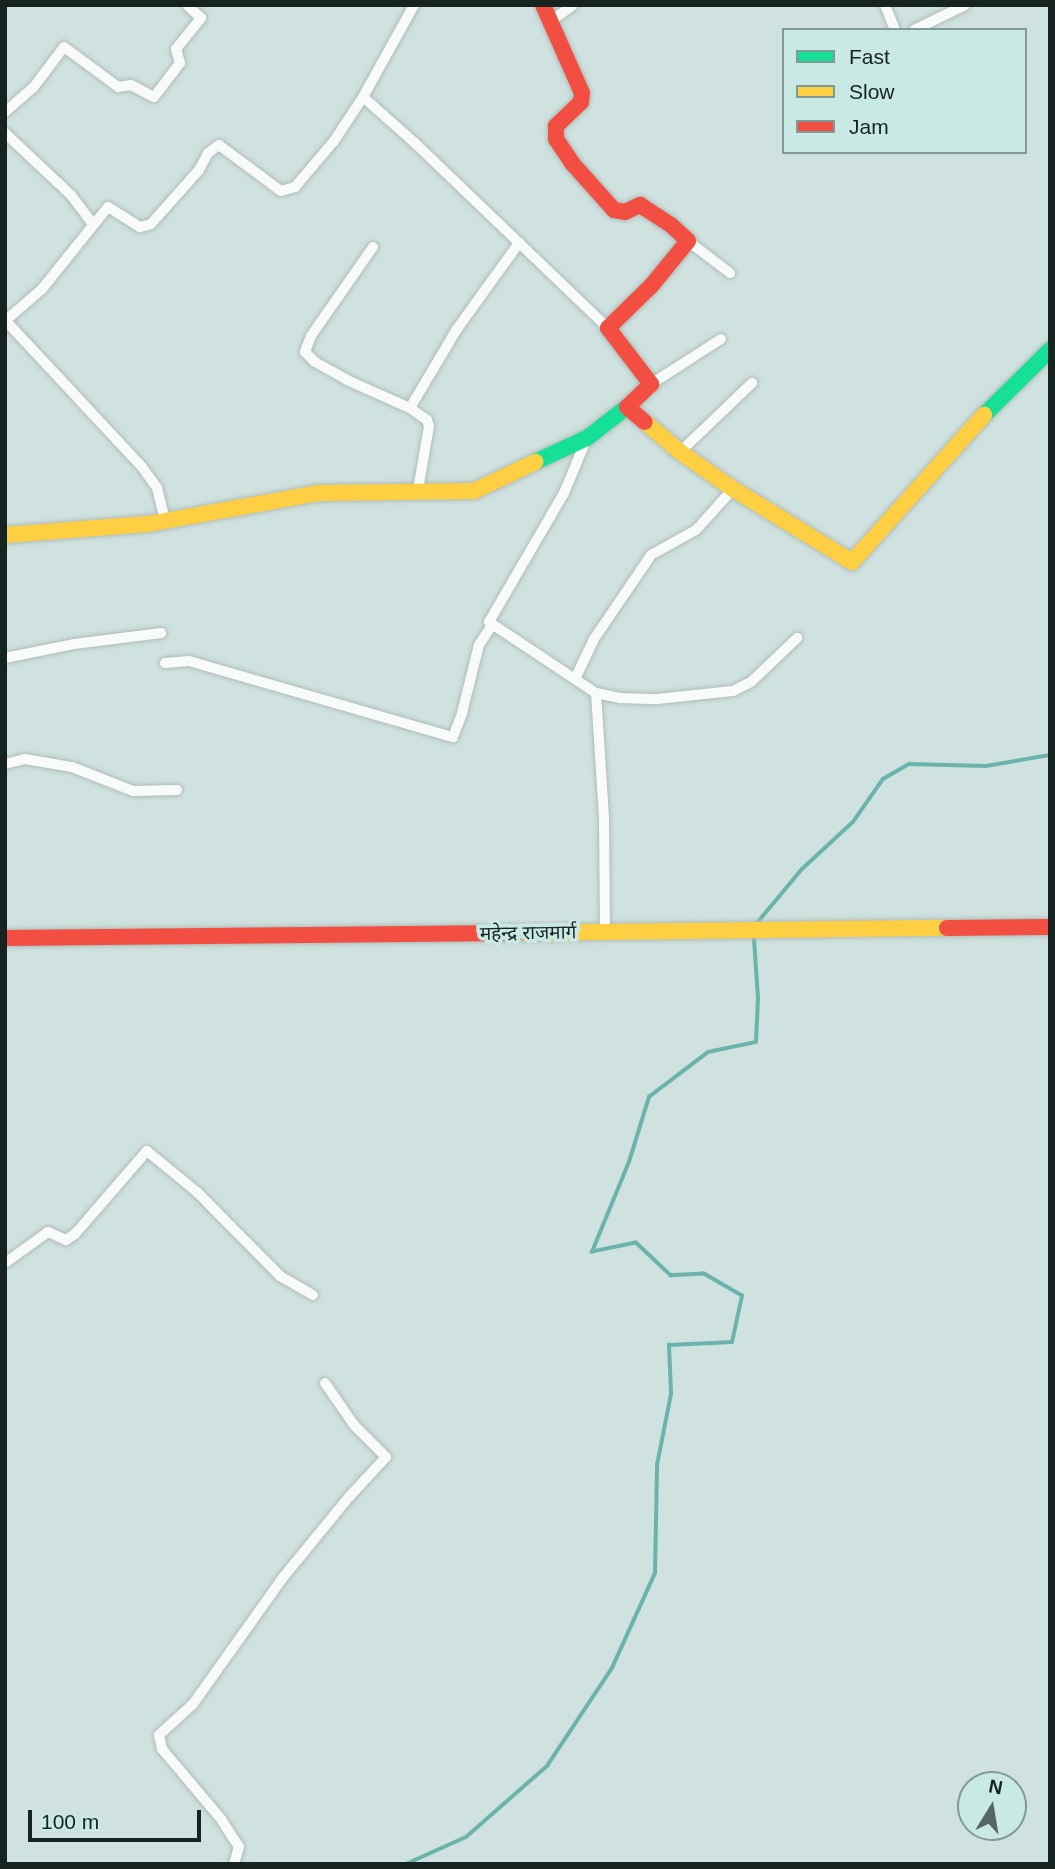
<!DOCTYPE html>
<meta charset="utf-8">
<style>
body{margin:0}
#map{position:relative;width:1055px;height:1869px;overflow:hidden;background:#d0e2df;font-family:Helvetica,"Noto Sans Devanagari",sans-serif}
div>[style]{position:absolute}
.stream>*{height:3.5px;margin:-1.75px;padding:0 1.75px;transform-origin:1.75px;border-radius:1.75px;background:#6ab4ac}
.roads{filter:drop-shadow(0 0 2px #afbdba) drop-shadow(0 0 2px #afbdba)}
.street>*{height:10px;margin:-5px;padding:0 5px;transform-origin:5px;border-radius:5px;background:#f8fbfa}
.fast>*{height:16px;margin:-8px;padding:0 8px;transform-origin:8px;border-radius:8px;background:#16e098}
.slow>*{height:16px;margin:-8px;padding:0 8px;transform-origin:8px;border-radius:8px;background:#ffcf43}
.jam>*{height:16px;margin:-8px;padding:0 8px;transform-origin:8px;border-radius:8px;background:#f24e42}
span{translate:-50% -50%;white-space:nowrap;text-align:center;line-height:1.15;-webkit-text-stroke:7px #c9e9e4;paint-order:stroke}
.street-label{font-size:19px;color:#162321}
.frame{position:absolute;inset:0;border:7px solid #162321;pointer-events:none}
.legend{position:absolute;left:782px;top:28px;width:245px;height:126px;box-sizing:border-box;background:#c9e9e4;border:2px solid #819a96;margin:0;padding:9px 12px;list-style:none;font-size:21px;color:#162321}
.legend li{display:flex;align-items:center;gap:14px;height:35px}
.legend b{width:35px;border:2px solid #819a96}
.north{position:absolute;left:957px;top:1771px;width:70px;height:70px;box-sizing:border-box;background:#c9e9e4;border:2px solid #819a96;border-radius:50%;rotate:11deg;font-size:19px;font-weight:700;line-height:28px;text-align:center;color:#162321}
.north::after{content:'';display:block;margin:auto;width:24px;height:32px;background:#576664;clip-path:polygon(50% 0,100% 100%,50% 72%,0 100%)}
.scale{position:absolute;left:28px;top:1810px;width:173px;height:32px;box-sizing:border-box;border:4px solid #162321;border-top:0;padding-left:9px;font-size:21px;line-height:24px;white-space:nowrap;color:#162321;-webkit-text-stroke:5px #c9e9e4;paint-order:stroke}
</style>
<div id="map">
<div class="stream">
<i style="left:757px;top:923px;width:70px;rotate:-50.2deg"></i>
<i style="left:802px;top:869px;width:69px;rotate:-42.7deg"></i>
<i style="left:853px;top:822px;width:52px;rotate:-55.1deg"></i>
<i style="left:883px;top:779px;width:30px;rotate:-30deg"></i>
<i style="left:909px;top:764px;width:77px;rotate:1.5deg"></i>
<i style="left:986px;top:766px;width:65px;rotate:-9.8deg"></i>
<i style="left:406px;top:1864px;width:66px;rotate:-24.2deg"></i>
<i style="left:466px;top:1837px;width:108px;rotate:-41.2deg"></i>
<i style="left:547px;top:1766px;width:118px;rotate:-56.4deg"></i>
<i style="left:612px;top:1668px;width:104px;rotate:-65.6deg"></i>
<i style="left:655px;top:1573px;width:108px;rotate:-88.9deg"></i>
<i style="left:657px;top:1465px;width:72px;rotate:-78.8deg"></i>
<i style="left:671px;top:1394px;width:49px;rotate:-92.3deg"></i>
<i style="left:669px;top:1345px;width:63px;rotate:-2.7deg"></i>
<i style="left:732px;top:1342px;width:47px;rotate:-77.7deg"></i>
<i style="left:742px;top:1296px;width:44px;rotate:-149.9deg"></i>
<i style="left:704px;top:1274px;width:33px;rotate:177deg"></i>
<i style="left:671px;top:1276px;width:48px;rotate:-136.7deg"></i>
<i style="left:636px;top:1243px;width:45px;rotate:168.4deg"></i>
<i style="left:592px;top:1252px;width:97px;rotate:-67.7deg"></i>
<i style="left:629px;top:1162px;width:68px;rotate:-72.9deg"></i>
<i style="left:649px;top:1097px;width:74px;rotate:-37.3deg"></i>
<i style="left:708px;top:1052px;width:49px;rotate:-11.8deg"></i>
<i style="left:756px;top:1042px;width:44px;rotate:-87.4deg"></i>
<i style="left:758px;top:998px;width:59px;rotate:-93.9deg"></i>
</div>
<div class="roads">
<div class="street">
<i style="left:414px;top:5px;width:105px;rotate:119deg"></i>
<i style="left:363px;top:97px;width:69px;rotate:41.5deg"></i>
<i style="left:415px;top:143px;width:267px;rotate:43.8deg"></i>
<i style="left:885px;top:5px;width:27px;rotate:68deg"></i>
<i style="left:551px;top:21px;width:27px;rotate:-36deg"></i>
<i style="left:914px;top:30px;width:57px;rotate:-26.1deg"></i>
<i style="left:5px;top:112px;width:37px;rotate:-41deg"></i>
<i style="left:33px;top:88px;width:51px;rotate:-52.9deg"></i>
<i style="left:64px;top:47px;width:67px;rotate:36.5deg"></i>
<i style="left:118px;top:87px;width:13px;rotate:-9deg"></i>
<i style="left:131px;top:85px;width:26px;rotate:28deg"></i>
<i style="left:154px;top:97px;width:43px;rotate:-52.6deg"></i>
<i style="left:180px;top:63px;width:15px;rotate:-106deg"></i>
<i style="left:176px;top:49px;width:40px;rotate:-51deg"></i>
<i style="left:201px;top:18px;width:19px;rotate:-137deg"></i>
<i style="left:5px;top:133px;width:91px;rotate:43.2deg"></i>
<i style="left:71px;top:195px;width:36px;rotate:53deg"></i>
<i style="left:688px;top:241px;width:53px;rotate:37.3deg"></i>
<i style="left:373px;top:247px;width:108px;rotate:124.9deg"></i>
<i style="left:311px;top:336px;width:17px;rotate:111deg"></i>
<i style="left:305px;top:352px;width:14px;rotate:45deg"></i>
<i style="left:315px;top:362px;width:37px;rotate:29deg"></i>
<i style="left:347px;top:380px;width:69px;rotate:24deg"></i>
<i style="left:410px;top:408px;width:21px;rotate:35deg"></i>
<i style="left:427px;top:420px;width:6px;rotate:72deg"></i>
<i style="left:429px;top:426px;width:65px;rotate:99.8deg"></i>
<i style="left:5px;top:320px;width:201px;rotate:47deg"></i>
<i style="left:142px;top:467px;width:26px;rotate:54deg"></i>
<i style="left:157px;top:488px;width:34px;rotate:76deg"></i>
<i style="left:5px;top:321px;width:49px;rotate:-40.9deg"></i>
<i style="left:42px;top:289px;width:105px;rotate:-51.2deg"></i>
<i style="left:108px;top:207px;width:38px;rotate:32deg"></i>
<i style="left:140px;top:227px;width:11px;rotate:-15deg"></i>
<i style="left:151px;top:224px;width:72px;rotate:-48.4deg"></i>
<i style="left:199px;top:170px;width:19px;rotate:-62deg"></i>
<i style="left:208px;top:153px;width:14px;rotate:-36deg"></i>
<i style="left:219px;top:145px;width:77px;rotate:36.6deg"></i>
<i style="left:281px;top:191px;width:15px;rotate:-16deg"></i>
<i style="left:295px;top:187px;width:60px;rotate:-49.7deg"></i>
<i style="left:334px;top:141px;width:53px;rotate:-56.6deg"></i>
<i style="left:651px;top:384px;width:83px;rotate:-32.7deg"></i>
<i style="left:410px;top:408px;width:92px;rotate:-59.3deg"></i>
<i style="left:457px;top:329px;width:106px;rotate:-54.2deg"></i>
<i style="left:587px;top:438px;width:60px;rotate:112.7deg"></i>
<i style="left:564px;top:493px;width:149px;rotate:120.2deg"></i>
<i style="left:489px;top:622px;width:128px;rotate:33.6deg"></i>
<i style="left:596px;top:693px;width:124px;rotate:86.3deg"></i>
<i style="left:604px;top:817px;width:115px;rotate:89.5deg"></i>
<i style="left:680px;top:452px;width:100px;rotate:-43.8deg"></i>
<i style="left:5px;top:658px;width:70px;rotate:-11.5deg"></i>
<i style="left:74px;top:644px;width:88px;rotate:-7.2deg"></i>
<i style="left:165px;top:663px;width:24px;rotate:-5deg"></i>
<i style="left:189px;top:661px;width:275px;rotate:16.1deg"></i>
<i style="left:453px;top:737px;width:26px;rotate:-69deg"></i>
<i style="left:462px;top:713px;width:70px;rotate:-76deg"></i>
<i style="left:479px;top:645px;width:24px;rotate:-57deg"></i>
<i style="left:575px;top:679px;width:44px;rotate:-64.6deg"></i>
<i style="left:594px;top:639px;width:102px;rotate:-55.8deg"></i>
<i style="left:651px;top:555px;width:51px;rotate:-29.1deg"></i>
<i style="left:696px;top:530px;width:55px;rotate:-47.9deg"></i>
<i style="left:596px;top:693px;width:25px;rotate:12deg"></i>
<i style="left:620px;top:698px;width:37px;rotate:2deg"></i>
<i style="left:657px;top:699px;width:76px;rotate:-6deg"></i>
<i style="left:733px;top:691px;width:20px;rotate:-27deg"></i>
<i style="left:751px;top:682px;width:64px;rotate:-43.7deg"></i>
<i style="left:5px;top:764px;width:21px;rotate:-14deg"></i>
<i style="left:25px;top:759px;width:48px;rotate:9.7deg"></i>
<i style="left:72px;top:767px;width:66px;rotate:21.5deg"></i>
<i style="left:133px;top:791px;width:44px;rotate:-1.3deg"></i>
<i style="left:5px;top:1263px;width:53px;rotate:-35.8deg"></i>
<i style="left:48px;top:1232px;width:20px;rotate:24deg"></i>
<i style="left:66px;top:1240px;width:11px;rotate:-34deg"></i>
<i style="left:75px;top:1234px;width:110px;rotate:-49.1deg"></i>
<i style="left:147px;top:1151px;width:65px;rotate:39.4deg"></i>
<i style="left:197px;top:1192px;width:118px;rotate:45.3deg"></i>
<i style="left:280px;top:1276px;width:38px;rotate:30deg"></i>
<i style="left:234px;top:1864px;width:18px;rotate:-74deg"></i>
<i style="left:239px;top:1847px;width:33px;rotate:-123deg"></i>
<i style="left:221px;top:1819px;width:92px;rotate:-130.1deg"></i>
<i style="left:162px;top:1749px;width:14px;rotate:-102deg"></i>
<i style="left:159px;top:1735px;width:46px;rotate:-42.4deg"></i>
<i style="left:193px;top:1704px;width:152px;rotate:-54.6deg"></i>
<i style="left:281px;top:1580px;width:107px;rotate:-50.7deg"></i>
<i style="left:349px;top:1497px;width:54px;rotate:-47.2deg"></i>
<i style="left:386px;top:1457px;width:45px;rotate:-135deg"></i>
<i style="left:354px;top:1425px;width:51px;rotate:-124.6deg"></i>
</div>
<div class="fast">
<i style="left:984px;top:415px;width:93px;rotate:-44.6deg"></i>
<i style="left:535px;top:462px;width:57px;rotate:-24.8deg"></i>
<i style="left:587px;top:438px;width:51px;rotate:-37.8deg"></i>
</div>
<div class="slow">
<i style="left:645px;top:422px;width:46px;rotate:40.6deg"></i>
<i style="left:680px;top:452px;width:65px;rotate:34.9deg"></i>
<i style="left:733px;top:489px;width:140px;rotate:31.5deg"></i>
<i style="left:852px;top:562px;width:198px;rotate:-48.1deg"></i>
<i style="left:5px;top:535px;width:143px;rotate:-4.4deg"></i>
<i style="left:148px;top:524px;width:174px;rotate:-10.3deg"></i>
<i style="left:319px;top:493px;width:155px;rotate:-0.7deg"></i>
<i style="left:474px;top:491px;width:68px;rotate:-25.4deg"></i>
<i style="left:520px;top:933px;width:427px;rotate:-0.7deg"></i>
</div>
<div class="jam">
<i style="left:543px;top:5px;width:96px;rotate:66.1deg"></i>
<i style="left:582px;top:93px;width:9px;rotate:96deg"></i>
<i style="left:581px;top:102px;width:35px;rotate:136deg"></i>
<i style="left:556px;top:126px;width:13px;rotate:90deg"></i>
<i style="left:556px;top:139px;width:29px;rotate:56deg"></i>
<i style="left:572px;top:163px;width:63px;rotate:48.2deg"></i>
<i style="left:614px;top:210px;width:11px;rotate:10deg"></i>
<i style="left:625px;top:212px;width:17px;rotate:-25deg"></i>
<i style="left:640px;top:205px;width:37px;rotate:33deg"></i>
<i style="left:671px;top:225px;width:23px;rotate:43deg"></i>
<i style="left:688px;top:241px;width:58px;rotate:129.4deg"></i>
<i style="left:651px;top:286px;width:60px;rotate:135.7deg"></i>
<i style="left:608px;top:328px;width:71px;rotate:52.5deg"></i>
<i style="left:651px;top:384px;width:33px;rotate:136deg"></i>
<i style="left:627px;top:407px;width:23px;rotate:40deg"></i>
<i style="left:947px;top:928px;width:103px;rotate:-0.6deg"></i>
<i style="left:5px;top:938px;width:515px;rotate:-0.56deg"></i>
</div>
</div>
<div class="street-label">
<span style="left:528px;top:933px;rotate:-1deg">महेन्द्र राजमार्ग</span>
</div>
<div class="frame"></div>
<ul class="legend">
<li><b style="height:9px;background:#16e098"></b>Fast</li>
<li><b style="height:9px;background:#ffcf43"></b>Slow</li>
<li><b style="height:9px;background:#f24e42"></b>Jam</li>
</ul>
<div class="north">N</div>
<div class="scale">100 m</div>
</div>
